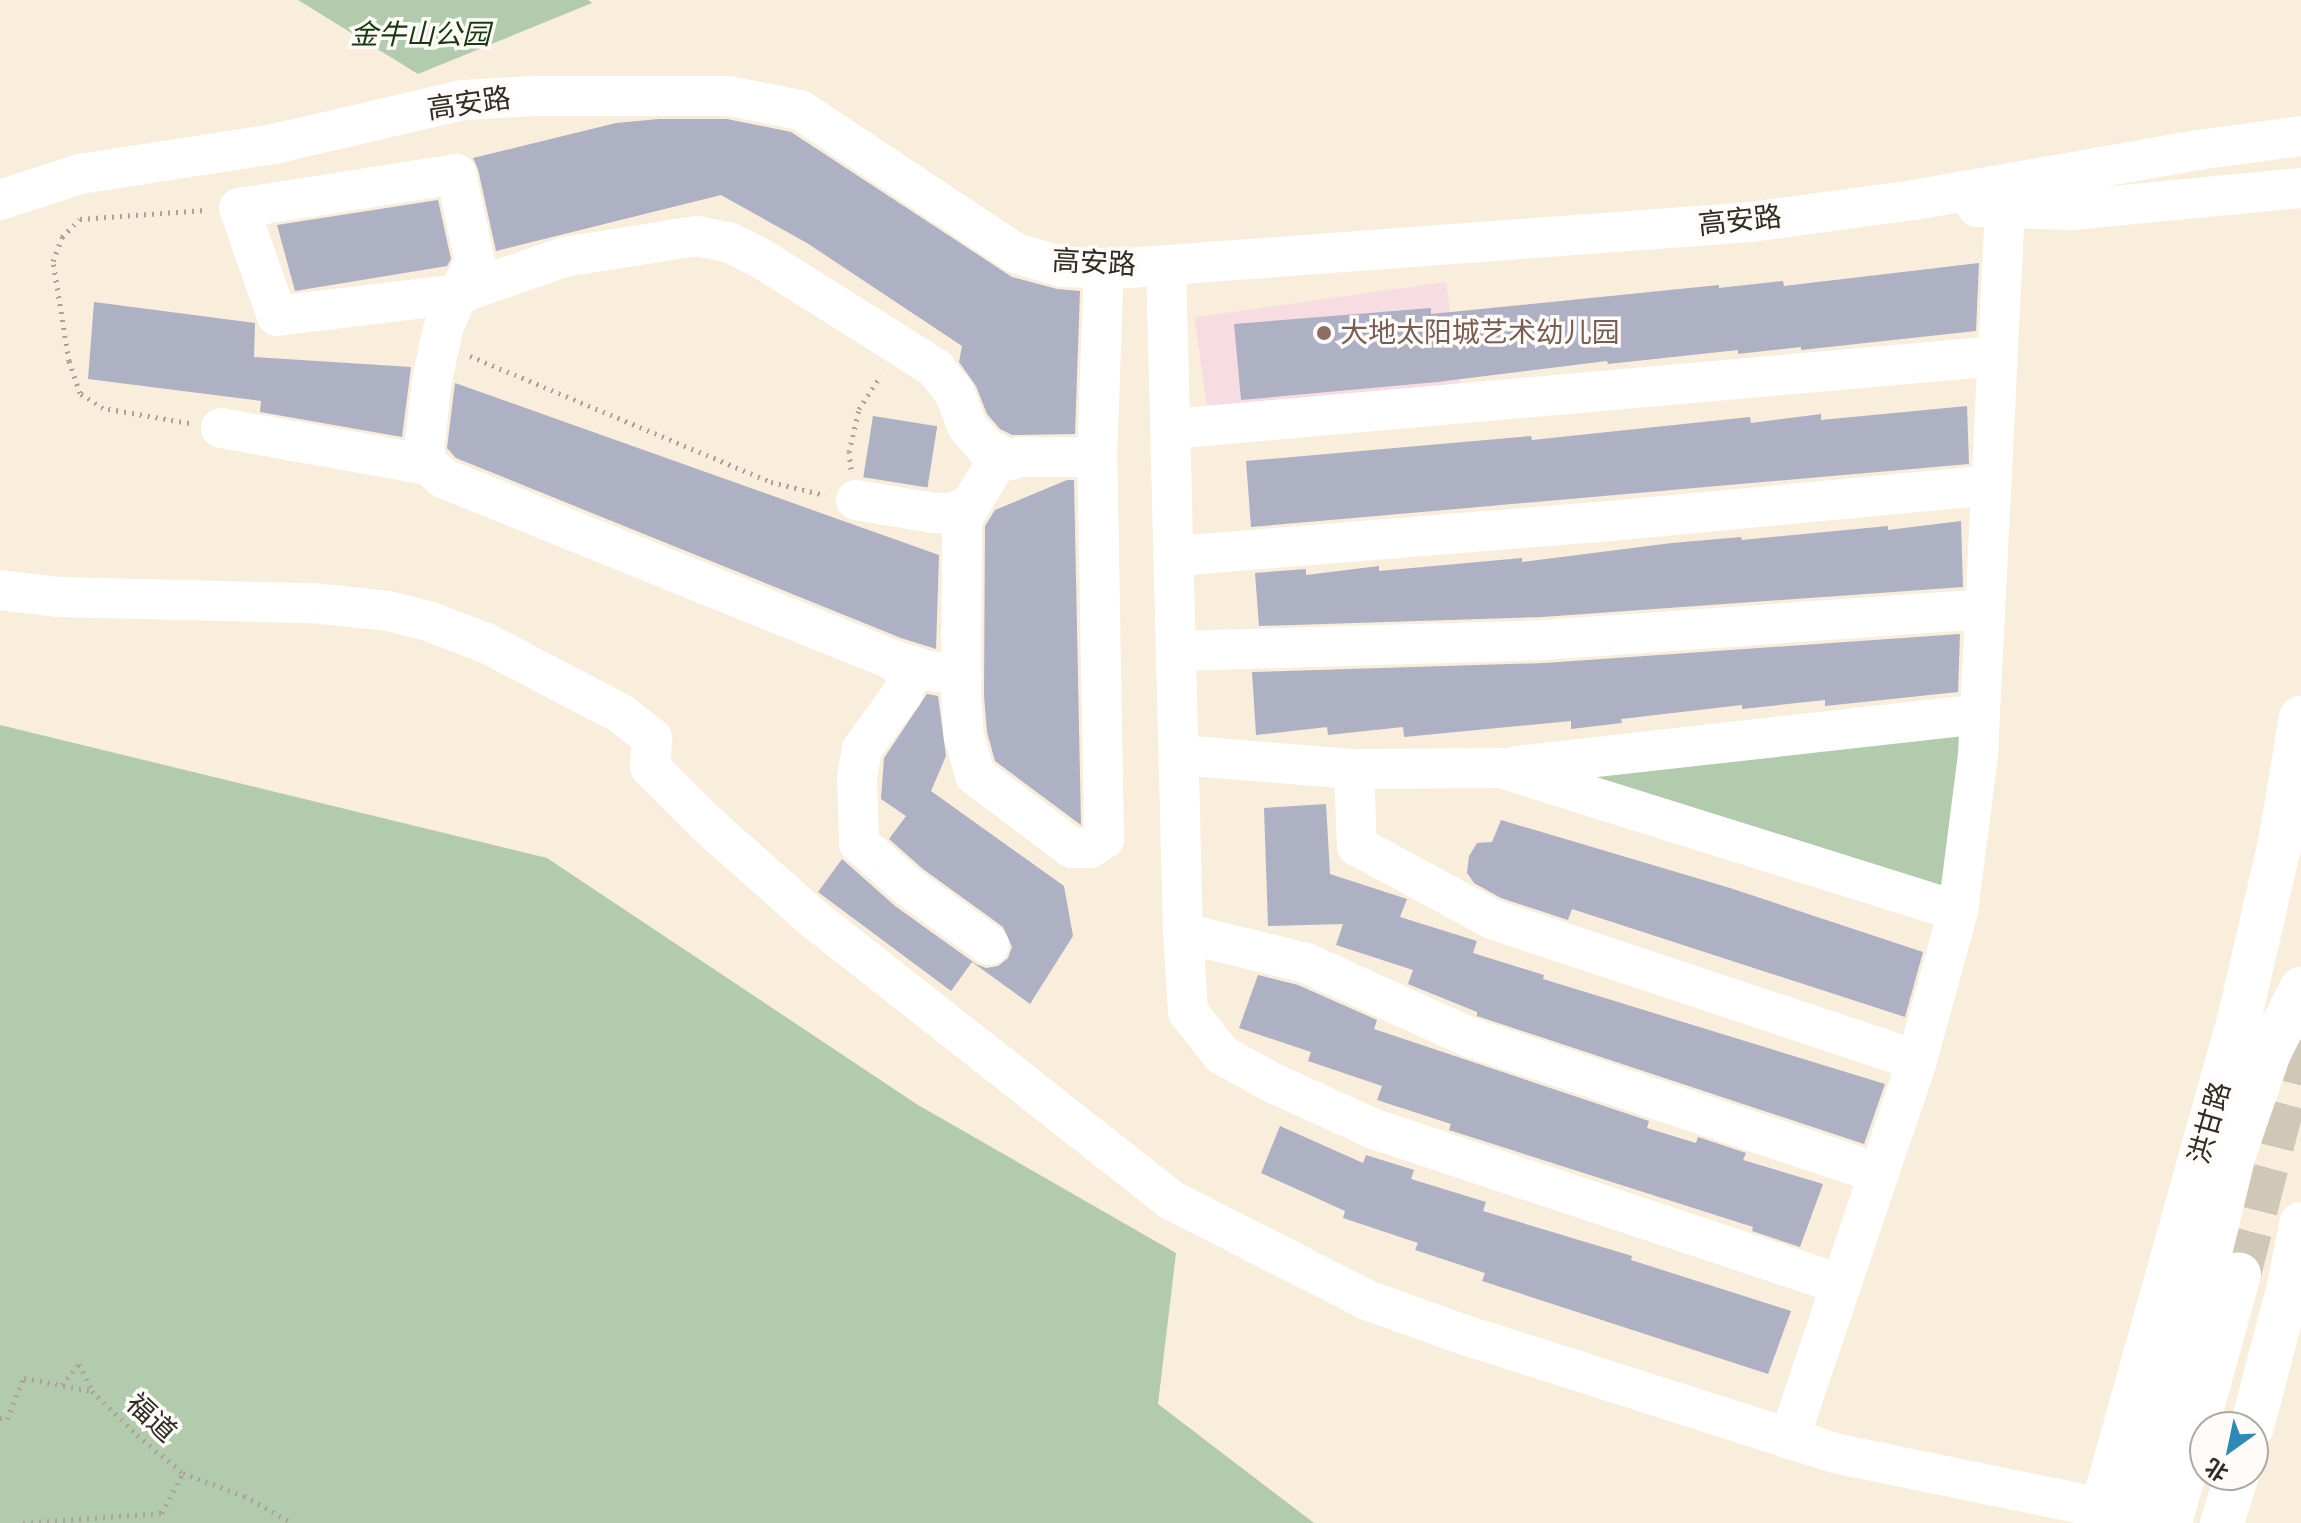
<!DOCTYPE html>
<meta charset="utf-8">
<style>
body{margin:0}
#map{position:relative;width:2301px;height:1523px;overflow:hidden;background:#f9eddb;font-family:"Times New Roman","Noto Sans SC",serif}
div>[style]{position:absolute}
.education>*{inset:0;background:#f7dde2;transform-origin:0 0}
.green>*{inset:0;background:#b2cbac}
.building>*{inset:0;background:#aeb0c3;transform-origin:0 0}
.major-tunnel>*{height:44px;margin-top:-22px;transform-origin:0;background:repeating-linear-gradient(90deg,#d1c7b7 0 44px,transparent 0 66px)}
.path>*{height:5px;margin-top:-2.5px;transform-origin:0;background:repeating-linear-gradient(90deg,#aca395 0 2px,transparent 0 8px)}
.minor>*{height:40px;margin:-20px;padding:0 20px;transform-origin:20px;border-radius:20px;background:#fff}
.major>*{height:44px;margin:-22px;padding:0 22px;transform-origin:22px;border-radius:22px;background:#fff}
.dots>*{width:22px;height:22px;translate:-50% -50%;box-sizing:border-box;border:4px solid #fefbf8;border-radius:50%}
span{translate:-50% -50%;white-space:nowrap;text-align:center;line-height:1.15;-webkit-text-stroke:7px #fefbf8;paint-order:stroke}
.park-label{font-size:28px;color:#163b0c;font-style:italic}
.street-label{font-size:28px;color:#312d26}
.education-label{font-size:28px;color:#785e54}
.left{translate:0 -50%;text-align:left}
.north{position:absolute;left:2189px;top:1411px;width:80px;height:80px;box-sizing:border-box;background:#fefbf8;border:2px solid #aca9a4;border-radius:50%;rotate:213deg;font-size:22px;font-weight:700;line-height:32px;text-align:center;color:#312d26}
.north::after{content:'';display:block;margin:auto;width:28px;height:36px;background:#2d89b6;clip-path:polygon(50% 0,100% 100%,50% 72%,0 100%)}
</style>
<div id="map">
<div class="education">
<i style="left:1446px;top:282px;width:110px;height:254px;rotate:82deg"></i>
</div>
<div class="green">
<i style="clip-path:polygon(298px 0,588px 0,592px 3px,418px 74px)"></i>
<i style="clip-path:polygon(0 725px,547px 858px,918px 1105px,1176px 1253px,1158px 1404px,1314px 1523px,0 1523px)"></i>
<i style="clip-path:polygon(1962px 730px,1944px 893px,1535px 768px)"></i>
</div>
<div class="building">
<i style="clip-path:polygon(659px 119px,727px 119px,791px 132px,1012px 277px,1057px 289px,1080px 291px,1075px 434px,1012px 435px,1000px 429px,987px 414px,976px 386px,959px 362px,962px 346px,807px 243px,721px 195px,496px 251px,478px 169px,473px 158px,616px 123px)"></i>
<i style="clip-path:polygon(438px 200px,451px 259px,447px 266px,295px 291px,277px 225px)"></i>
<i style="clip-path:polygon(1979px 263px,1976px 331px,1801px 350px,1801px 347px,1738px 354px,1738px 350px,1608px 364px,1607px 361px,1437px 382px,1241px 400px,1234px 324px,1431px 308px,1431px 314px,1719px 285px,1719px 288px,1783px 281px,1784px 286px)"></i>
<i style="clip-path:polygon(94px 302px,255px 323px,254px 357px,411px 367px,402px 437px,260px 412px,261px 401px,88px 379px)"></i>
<i style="clip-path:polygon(455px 383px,939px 555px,936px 649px,901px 638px,456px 458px,447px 448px)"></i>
<i style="clip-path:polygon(1967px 406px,1969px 464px,1251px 527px,1246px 461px,1531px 436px,1532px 440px,1750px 417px,1751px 423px,1821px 414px,1821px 420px)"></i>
<i style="left:873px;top:416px;width:65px;height:62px;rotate:9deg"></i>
<i style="clip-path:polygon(1067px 480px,1074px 480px,1081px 825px,995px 761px,987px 732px,984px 696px,985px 526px,995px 510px)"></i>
<i style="clip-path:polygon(1961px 521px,1963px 587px,1542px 617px,1259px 626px,1255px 573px,1306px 569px,1306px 575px,1379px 566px,1379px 571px,1522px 558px,1522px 562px,1672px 543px,1741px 537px,1742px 540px,1888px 526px,1888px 530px)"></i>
<i style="clip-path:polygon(1960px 634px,1958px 692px,1825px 706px,1825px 700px,1742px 709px,1742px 705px,1621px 719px,1622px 723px,1571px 729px,1571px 721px,1404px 737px,1403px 727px,1328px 735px,1327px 727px,1256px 735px,1252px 672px,1545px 663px)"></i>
<i style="clip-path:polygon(927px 694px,938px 696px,946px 756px,931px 791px,1064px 886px,1073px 936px,1030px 1004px,972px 962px,951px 991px,818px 892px,842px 859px,895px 906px,976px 964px,986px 968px,998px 966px,1008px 958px,1012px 947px,1003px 927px,923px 869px,889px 839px,906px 816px,881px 799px,884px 758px)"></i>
<i style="clip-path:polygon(1326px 804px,1330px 874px,1407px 899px,1400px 917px,1477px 941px,1473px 953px,1544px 975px,1543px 979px,1885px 1084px,1864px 1144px,1477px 1016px,1477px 1012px,1408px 984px,1413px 970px,1336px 945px,1343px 924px,1268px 926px,1264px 808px)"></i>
<i style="clip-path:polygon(1501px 820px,1730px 888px,1923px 952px,1905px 1017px,1572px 909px,1568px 920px,1501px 898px,1474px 883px,1467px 873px,1469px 856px,1477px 843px,1492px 842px)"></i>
<i style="clip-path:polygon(1258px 975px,1298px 985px,1377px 1020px,1374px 1029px,1649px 1121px,1647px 1128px,1696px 1143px,1698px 1137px,1746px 1153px,1743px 1160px,1823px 1184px,1800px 1247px,1752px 1231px,1753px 1227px,1449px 1130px,1451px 1124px,1377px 1100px,1382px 1086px,1308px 1061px,1311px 1052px,1239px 1028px)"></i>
<i style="clip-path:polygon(1280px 1126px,1363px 1163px,1366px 1155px,1414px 1170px,1411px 1179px,1486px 1202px,1483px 1211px,1632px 1256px,1631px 1260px,1791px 1311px,1768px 1374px,1482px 1281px,1485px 1273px,1415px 1250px,1418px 1243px,1343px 1218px,1345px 1211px,1261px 1173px)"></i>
</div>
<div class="major-tunnel">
<i style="left:2239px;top:1274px;width:250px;rotate:-75.6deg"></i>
</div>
<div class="path">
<i style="left:470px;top:356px;width:326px;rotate:22.7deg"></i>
<i style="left:771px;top:482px;width:56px;rotate:13.5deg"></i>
<i style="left:189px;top:423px;width:87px;rotate:-170.1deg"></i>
<i style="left:103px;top:408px;width:27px;rotate:-147deg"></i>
<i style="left:80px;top:393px;width:34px;rotate:-109deg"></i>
<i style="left:69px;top:361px;width:101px;rotate:-99.1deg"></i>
<i style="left:53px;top:261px;width:26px;rotate:-69deg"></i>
<i style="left:62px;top:237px;width:25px;rotate:-45deg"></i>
<i style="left:80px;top:219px;width:125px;rotate:-4.1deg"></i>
<i style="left:851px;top:469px;width:17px;rotate:-97deg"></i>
<i style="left:849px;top:452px;width:44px;rotate:-76.9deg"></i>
<i style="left:859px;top:409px;width:40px;rotate:-57.1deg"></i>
<i style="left:62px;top:1385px;width:27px;rotate:-51deg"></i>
<i style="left:79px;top:1364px;width:29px;rotate:63deg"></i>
<i style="left:0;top:1418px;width:7px;rotate:8deg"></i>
<i style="left:7px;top:1419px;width:44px;rotate:-67.5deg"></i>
<i style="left:24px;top:1378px;width:69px;rotate:10.8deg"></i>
<i style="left:92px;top:1391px;width:63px;rotate:44.4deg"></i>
<i style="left:137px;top:1435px;width:60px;rotate:39.6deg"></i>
<i style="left:183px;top:1473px;width:65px;rotate:20.7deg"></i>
<i style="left:244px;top:1496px;width:56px;rotate:28.9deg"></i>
<i style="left:23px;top:1523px;width:139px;rotate:-4.1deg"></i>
<i style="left:162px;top:1513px;width:45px;rotate:-62.3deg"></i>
</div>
<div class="minor">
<i style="left:456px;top:174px;width:90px;rotate:77.8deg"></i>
<i style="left:475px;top:262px;width:36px;rotate:118deg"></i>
<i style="left:458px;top:294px;width:182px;rotate:173.1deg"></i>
<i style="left:277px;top:316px;width:114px;rotate:-109.4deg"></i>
<i style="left:239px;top:208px;width:220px;rotate:-8.9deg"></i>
<i style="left:0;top:200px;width:84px;rotate:-18deg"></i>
<i style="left:80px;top:174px;width:196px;rotate:-8.8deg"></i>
<i style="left:274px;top:144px;width:194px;rotate:-13.1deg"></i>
<i style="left:463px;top:100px;width:70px;rotate:-3.3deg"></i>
<i style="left:533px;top:96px;width:196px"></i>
<i style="left:729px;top:96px;width:72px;rotate:11.2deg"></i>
<i style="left:800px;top:110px;width:258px;rotate:33.6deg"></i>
<i style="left:1015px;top:253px;width:50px;rotate:16.3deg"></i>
<i style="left:1063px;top:267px;width:52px;rotate:2.2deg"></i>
<i style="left:1115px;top:269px;width:638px;rotate:-4.23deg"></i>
<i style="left:1751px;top:222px;width:164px;rotate:-7.7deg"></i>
<i style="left:1914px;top:200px;width:288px;rotate:-10deg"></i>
<i style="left:2198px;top:150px;width:104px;rotate:-7.7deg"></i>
<i style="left:1977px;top:207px;width:95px;rotate:1.8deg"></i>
<i style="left:2072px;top:210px;width:230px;rotate:-5.5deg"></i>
<i style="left:1166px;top:265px;width:668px;rotate:88.54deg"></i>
<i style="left:1183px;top:933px;width:79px;rotate:86.4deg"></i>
<i style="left:1188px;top:1012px;width:55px;rotate:51.7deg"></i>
<i style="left:1222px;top:1055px;width:58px;rotate:28.8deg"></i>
<i style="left:1273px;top:1083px;width:111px;rotate:24.5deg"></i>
<i style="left:1374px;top:1129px;width:490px;rotate:18.4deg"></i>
<i style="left:221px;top:428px;width:211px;rotate:10.1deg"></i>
<i style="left:1171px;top:429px;width:829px;rotate:-5.05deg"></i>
<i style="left:1097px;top:457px;width:78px;rotate:180deg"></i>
<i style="left:1019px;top:457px;width:25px;rotate:164deg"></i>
<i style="left:995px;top:464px;width:65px;rotate:120.5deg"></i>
<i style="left:962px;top:520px;width:177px;rotate:90.3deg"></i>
<i style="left:961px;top:697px;width:39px;rotate:86deg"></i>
<i style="left:964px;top:736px;width:41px;rotate:74.2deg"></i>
<i style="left:975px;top:775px;width:121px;rotate:37deg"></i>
<i style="left:1072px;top:848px;width:18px"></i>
<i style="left:1090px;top:848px;width:17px;rotate:-33deg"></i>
<i style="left:1104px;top:839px;width:382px;rotate:-91deg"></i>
<i style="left:1097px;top:457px;width:189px;rotate:-87.9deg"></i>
<i style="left:856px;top:500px;width:79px;rotate:9.5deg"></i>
<i style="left:934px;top:513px;width:19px"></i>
<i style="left:953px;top:513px;width:19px;rotate:-25deg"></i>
<i style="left:1175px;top:556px;width:437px;rotate:-4.6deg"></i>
<i style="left:1611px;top:521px;width:382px;rotate:-5.4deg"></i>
<i style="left:0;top:590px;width:58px;rotate:6.9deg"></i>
<i style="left:58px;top:597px;width:254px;rotate:1.4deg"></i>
<i style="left:312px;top:603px;width:76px;rotate:6deg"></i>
<i style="left:388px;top:611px;width:41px;rotate:14deg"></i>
<i style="left:428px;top:621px;width:62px;rotate:20.8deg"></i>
<i style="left:486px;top:643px;width:151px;rotate:27.6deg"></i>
<i style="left:620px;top:713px;width:41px;rotate:38deg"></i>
<i style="left:652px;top:738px;width:29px;rotate:94deg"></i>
<i style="left:650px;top:767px;width:82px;rotate:45deg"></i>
<i style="left:708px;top:825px;width:142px;rotate:41.6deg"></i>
<i style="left:814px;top:919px;width:454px;rotate:38.2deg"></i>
<i style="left:1171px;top:1200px;width:220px;rotate:27deg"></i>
<i style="left:1367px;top:1300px;width:101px;rotate:19.7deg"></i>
<i style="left:1462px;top:1334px;width:391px;rotate:17.7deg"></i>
<i style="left:1834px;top:1453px;width:275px;rotate:11.6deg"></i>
<i style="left:1177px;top:651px;width:366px;rotate:-1.7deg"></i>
<i style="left:1543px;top:640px;width:443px;rotate:-4deg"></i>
<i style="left:913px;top:666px;width:30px;rotate:111deg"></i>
<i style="left:902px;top:694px;width:68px;rotate:126deg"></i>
<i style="left:862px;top:749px;width:29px;rotate:100deg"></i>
<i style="left:857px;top:778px;width:65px;rotate:88.2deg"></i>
<i style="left:859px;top:843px;width:67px;rotate:41.3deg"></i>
<i style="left:909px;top:887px;width:99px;rotate:35.9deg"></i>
<i style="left:962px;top:674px;width:34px;rotate:-175deg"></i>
<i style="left:928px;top:671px;width:37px;rotate:-163deg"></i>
<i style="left:893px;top:660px;width:485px;rotate:-158deg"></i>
<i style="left:443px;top:478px;width:19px;rotate:-137deg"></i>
<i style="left:429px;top:465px;width:15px;rotate:-110deg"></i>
<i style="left:424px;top:451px;width:71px;rotate:-83.6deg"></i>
<i style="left:432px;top:380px;width:52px;rotate:-77.8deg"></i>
<i style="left:443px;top:329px;width:38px;rotate:-67deg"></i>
<i style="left:458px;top:294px;width:112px;rotate:-19.2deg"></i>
<i style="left:564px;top:257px;width:134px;rotate:-9deg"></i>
<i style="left:696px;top:236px;width:33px;rotate:11deg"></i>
<i style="left:728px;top:242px;width:34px;rotate:26deg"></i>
<i style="left:759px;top:257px;width:208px;rotate:32.2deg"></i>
<i style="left:935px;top:368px;width:33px;rotate:52deg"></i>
<i style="left:955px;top:394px;width:34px;rotate:69deg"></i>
<i style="left:967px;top:426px;width:29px;rotate:49deg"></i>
<i style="left:986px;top:448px;width:27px;rotate:27deg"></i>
<i style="left:1179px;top:755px;width:176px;rotate:4.6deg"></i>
<i style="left:1354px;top:769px;width:147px;rotate:-0.4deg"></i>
<i style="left:1501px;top:768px;width:479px;rotate:17.4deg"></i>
<i style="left:1517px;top:766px;width:466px;rotate:-6.4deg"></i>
<i style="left:1354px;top:769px;width:77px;rotate:87.8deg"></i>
<i style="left:1357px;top:846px;width:153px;rotate:28.4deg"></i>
<i style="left:1492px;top:919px;width:448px;rotate:18.4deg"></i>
<i style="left:1183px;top:933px;width:127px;rotate:13.7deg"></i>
<i style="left:1306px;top:963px;width:179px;rotate:24.4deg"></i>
<i style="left:1469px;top:1037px;width:432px;rotate:18.4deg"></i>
<i style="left:1789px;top:1439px;width:400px;rotate:-71.3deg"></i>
<i style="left:1917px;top:1060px;width:155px;rotate:-74.6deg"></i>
<i style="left:1958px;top:911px;width:158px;rotate:-82.7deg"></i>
<i style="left:1978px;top:754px;width:547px;rotate:-87.17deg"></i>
</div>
<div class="major">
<i style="left:2252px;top:1427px;width:146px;rotate:-75.3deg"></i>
<i style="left:2289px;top:1286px;width:63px;rotate:-79deg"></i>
<i style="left:2098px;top:1523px;width:527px;rotate:-74.35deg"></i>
<i style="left:2240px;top:1016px;width:178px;rotate:-77deg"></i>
<i style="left:2280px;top:843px;width:127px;rotate:-80.5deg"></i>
<i style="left:2130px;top:1523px;width:277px;rotate:-73.5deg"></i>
<i style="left:2209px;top:1257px;width:106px;rotate:-76.4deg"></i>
<i style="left:2234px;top:1154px;width:107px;rotate:-70.9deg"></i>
<i style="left:2269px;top:1053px;width:72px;rotate:-63.4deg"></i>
<i style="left:2170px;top:1523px;width:258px;rotate:-74.5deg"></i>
<i style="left:2222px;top:1523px;width:50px;rotate:-72.6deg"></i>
</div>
<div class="dots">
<i style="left:1324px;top:333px;background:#8d6e63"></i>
</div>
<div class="park-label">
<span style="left:420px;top:35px">金牛山公园</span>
</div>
<div class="street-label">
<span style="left:469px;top:104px;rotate:-8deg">高安路</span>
<span style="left:1740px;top:221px;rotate:-6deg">高安路</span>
<span style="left:1094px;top:263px;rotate:3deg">高安路</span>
<span style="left:2210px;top:1123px;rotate:-74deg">洪甘路</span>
<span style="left:151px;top:1418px;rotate:43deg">福道</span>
</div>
<div class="education-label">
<span class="left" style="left:1340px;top:333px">大地太阳城艺术幼儿园</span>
</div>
<div class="north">北</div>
</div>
